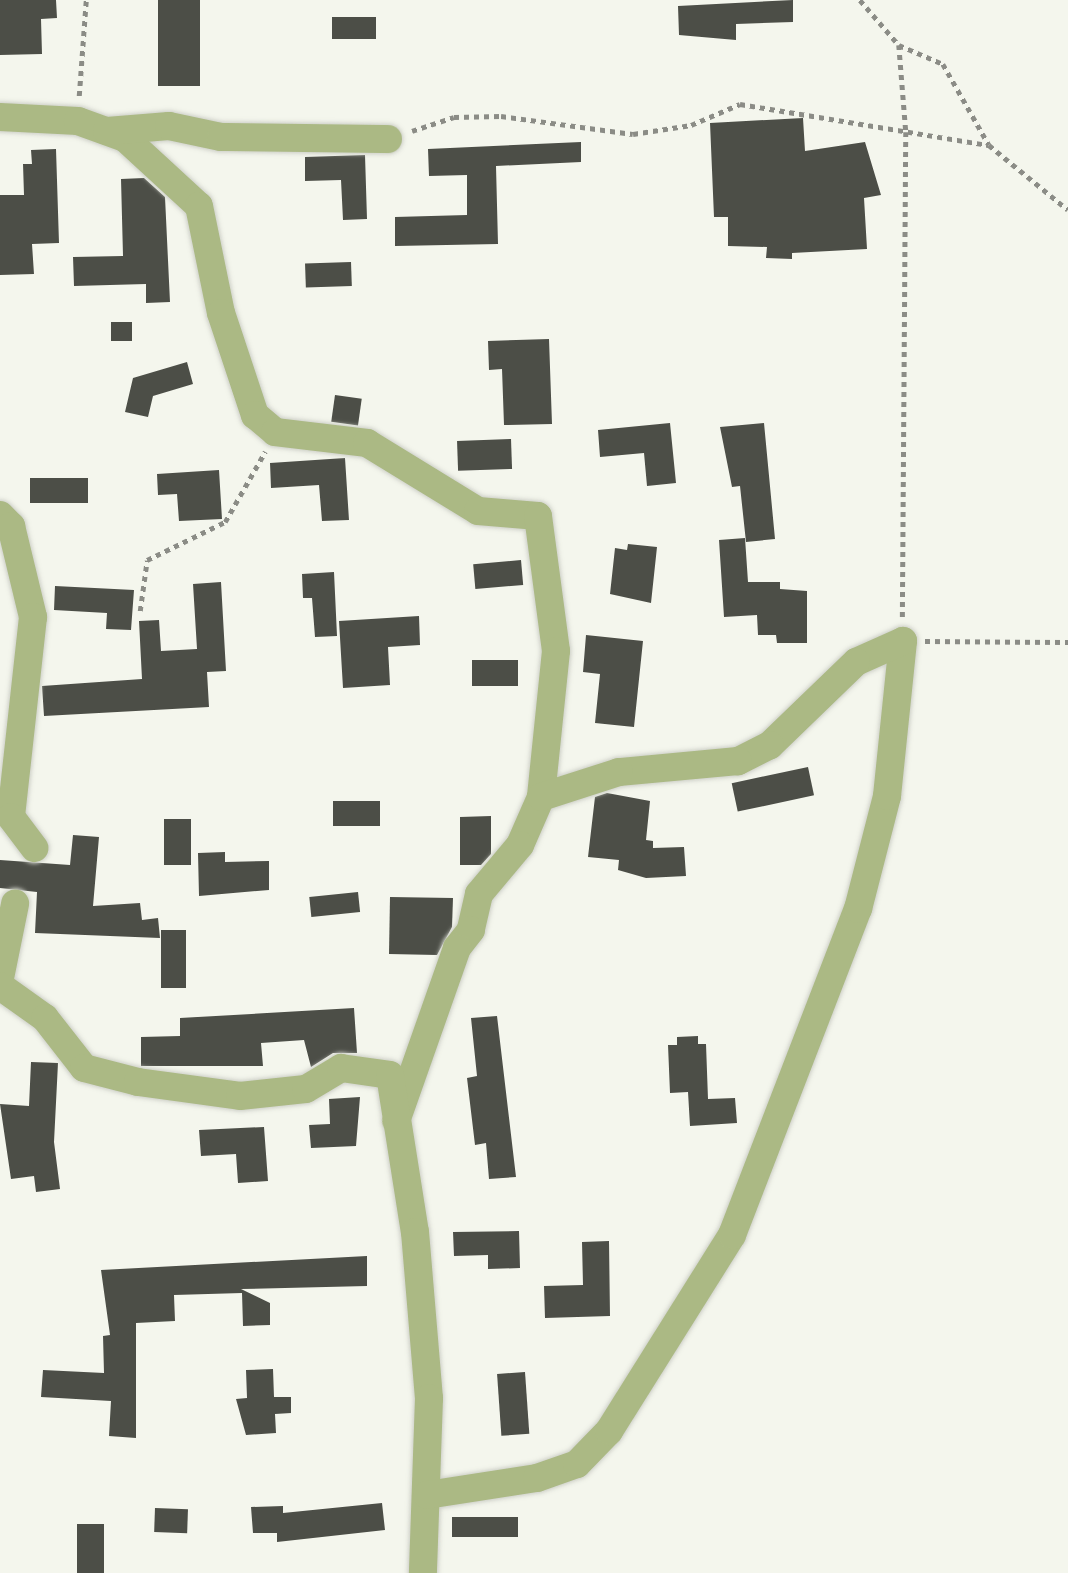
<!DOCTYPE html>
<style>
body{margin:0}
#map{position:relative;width:1068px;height:1573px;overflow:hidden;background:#f4f6ed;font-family:"Archivo Narrow",sans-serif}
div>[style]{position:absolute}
.building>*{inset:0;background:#4c4e47;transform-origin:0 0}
.path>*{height:4.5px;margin-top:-2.25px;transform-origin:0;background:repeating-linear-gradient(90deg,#8b8c86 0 5px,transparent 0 10px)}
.roads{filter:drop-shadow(0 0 2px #ced0c8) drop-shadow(0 0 2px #ced0c8)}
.minor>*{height:28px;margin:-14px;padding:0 14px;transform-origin:14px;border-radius:14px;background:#abb984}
span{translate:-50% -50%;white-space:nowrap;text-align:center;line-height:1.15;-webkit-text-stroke:7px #f4f6ed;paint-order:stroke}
</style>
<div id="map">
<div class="building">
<i style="clip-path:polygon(0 0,56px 0,57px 18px,41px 19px,42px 54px,0 55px)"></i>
<i style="left:158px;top:0;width:42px;height:86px"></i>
<i style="clip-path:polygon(793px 0,793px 22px,736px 24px,736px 40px,679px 35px,678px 6px)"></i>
<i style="left:376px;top:17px;width:22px;height:44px;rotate:90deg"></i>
<i style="clip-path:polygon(803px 118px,805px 151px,865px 142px,881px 195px,864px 198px,867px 249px,792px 253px,792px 259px,766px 258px,767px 247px,728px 246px,728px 217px,714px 217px,710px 123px)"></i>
<i style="clip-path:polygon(581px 142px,581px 162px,496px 166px,498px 244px,395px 246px,395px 217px,467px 215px,467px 175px,429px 176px,428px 149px)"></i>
<i style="clip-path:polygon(56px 149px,59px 243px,32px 244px,34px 274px,0 275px,0 195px,24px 195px,23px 164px,32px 164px,31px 150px)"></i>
<i style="clip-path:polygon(365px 155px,367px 219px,343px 220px,341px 180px,305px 181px,305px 157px)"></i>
<i style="clip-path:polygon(144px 178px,165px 197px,170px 302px,146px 303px,146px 284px,74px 286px,73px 257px,123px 256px,121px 179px)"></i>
<i style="left:351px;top:262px;width:24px;height:46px;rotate:88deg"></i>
<i style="left:111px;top:322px;width:21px;height:19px"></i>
<i style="clip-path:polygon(549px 339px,552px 424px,504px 425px,502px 369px,489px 370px,488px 341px)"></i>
<i style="clip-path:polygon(187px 362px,193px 384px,153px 396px,148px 417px,125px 412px,133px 378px)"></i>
<i style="left:335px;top:395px;width:27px;height:27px;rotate:8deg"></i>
<i style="clip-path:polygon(670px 423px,676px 483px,647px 486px,644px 453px,600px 457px,598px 430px)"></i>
<i style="clip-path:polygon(764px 423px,775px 539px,746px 542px,740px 486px,732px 487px,720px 427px)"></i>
<i style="left:511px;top:439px;width:30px;height:54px;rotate:88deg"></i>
<i style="clip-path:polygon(345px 458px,349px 520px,322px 521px,319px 485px,271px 488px,270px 463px)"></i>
<i style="clip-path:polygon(219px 470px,222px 519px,179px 521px,177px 494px,158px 495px,157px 474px)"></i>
<i style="left:30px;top:478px;width:58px;height:25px"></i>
<i style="clip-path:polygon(745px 538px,748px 582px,780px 582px,780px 589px,807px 591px,807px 643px,777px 643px,776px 635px,758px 635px,757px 615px,724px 617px,719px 540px)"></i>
<i style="clip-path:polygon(628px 544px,657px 547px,651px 603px,610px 594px,615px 548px,627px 550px)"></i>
<i style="left:521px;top:560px;width:25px;height:48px;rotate:85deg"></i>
<i style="clip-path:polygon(334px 572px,337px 636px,315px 637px,312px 598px,303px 598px,302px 574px)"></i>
<i style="clip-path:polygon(221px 582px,226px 671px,207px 672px,209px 707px,44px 716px,42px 686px,142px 679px,139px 621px,159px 620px,161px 651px,197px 649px,193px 584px)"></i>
<i style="clip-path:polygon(55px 586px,134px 590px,131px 630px,106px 629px,107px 613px,54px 610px)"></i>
<i style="clip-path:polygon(419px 616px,420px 645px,388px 647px,390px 685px,343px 688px,339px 621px)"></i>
<i style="clip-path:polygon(586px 635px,643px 641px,634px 727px,595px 723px,600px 674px,583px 672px)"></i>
<i style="left:472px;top:660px;width:46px;height:26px"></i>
<i style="left:808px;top:767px;width:29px;height:78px;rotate:78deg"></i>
<i style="clip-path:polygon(607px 793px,650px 801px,646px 840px,653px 841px,653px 848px,684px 847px,686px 876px,646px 878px,618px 870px,619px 860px,588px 857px,595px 797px)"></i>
<i style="left:380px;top:801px;width:25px;height:47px;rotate:90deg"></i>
<i style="clip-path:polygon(491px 816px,491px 854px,481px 865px,460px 865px,460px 817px)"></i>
<i style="left:164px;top:819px;width:27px;height:46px"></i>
<i style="clip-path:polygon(73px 835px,99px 837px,93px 906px,140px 903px,142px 920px,158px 918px,160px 938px,35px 933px,37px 892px,0 888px,0 860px,70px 865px)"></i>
<i style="clip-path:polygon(225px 852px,225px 862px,269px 861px,269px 890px,199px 896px,198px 853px)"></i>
<i style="left:358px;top:892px;width:20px;height:49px;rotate:84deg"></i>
<i style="clip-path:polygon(390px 897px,453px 898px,452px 927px,437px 955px,389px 954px)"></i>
<i style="left:161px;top:930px;width:25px;height:58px"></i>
<i style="clip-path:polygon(354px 1008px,357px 1053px,333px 1053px,311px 1067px,304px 1040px,261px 1043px,263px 1066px,141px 1066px,141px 1037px,180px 1036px,180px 1018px)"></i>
<i style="clip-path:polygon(497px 1016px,516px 1177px,489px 1179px,486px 1143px,475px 1145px,467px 1078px,477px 1076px,471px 1018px)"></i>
<i style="clip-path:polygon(698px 1036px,698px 1044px,706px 1044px,708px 1099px,735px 1098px,737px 1123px,690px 1126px,688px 1092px,670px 1093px,668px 1045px,677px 1045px,677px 1037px)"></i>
<i style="clip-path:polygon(31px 1062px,58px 1063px,54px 1142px,60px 1189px,36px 1192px,34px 1176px,11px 1179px,0 1104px,29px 1106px)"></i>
<i style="clip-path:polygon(360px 1097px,356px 1146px,311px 1148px,309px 1125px,330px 1124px,329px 1099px)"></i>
<i style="clip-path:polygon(264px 1127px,268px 1181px,238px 1183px,236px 1154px,201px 1156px,199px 1130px)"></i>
<i style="clip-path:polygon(519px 1231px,520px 1268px,488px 1269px,488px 1255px,454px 1256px,453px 1232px)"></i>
<i style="clip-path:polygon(609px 1241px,610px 1316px,545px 1318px,544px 1286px,583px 1285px,582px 1242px)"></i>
<i style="clip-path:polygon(367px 1256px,367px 1286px,241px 1289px,270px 1303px,270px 1325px,243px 1326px,242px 1293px,174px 1295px,175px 1321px,136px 1323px,136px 1438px,109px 1436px,111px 1401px,41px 1397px,43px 1370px,104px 1373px,103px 1336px,110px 1335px,101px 1270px)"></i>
<i style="clip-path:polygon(273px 1369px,274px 1397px,291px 1397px,291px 1413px,275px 1414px,276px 1433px,246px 1435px,236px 1399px,247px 1398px,246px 1370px)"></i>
<i style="left:525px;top:1372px;width:62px;height:28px;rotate:86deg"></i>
<i style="clip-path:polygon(382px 1503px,385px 1530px,277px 1542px,277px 1533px,253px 1533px,251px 1507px,283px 1506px,283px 1513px)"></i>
<i style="left:155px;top:1508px;width:33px;height:24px;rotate:2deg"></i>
<i style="left:452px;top:1517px;width:66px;height:20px"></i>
<i style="left:77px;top:1524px;width:27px;height:49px"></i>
</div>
<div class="path">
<i style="left:860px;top:0;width:60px;rotate:49.1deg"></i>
<i style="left:899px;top:45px;width:48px;rotate:23.4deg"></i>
<i style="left:943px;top:64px;width:93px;rotate:60.4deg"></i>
<i style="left:989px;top:145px;width:102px;rotate:39.4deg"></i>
<i style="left:899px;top:45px;width:87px;rotate:85.4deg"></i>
<i style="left:906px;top:132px;width:487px;rotate:90.4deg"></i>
<i style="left:79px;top:96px;width:96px;rotate:-85.8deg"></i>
<i style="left:412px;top:131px;width:44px;rotate:-18.4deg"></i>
<i style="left:454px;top:117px;width:47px;rotate:-1.2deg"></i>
<i style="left:501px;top:116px;width:133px;rotate:7.8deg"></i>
<i style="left:633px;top:134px;width:59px;rotate:-8.8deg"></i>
<i style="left:691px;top:125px;width:53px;rotate:-23.2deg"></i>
<i style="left:740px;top:104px;width:252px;rotate:9.4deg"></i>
<i style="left:140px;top:611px;width:51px;rotate:-82.2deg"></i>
<i style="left:147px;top:560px;width:87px;rotate:-26deg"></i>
<i style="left:225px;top:522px;width:81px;rotate:-60.3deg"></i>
<i style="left:925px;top:641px;width:143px;rotate:0.4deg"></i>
</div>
<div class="roads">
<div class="minor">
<i style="left:0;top:117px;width:78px;rotate:2.9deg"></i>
<i style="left:78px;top:121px;width:50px;rotate:19.9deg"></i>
<i style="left:125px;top:138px;width:100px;rotate:42.6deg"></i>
<i style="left:199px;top:206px;width:109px;rotate:78.4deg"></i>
<i style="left:221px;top:313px;width:108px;rotate:71.6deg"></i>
<i style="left:255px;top:415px;width:26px;rotate:40deg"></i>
<i style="left:275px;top:432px;width:93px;rotate:6.8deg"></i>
<i style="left:367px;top:443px;width:130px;rotate:31.5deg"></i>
<i style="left:478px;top:511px;width:60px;rotate:4.8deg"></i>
<i style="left:538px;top:516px;width:136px;rotate:82.4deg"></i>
<i style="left:556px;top:651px;width:147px;rotate:95.9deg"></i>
<i style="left:541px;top:797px;width:52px;rotate:113.6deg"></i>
<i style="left:520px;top:845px;width:64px;rotate:129.9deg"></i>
<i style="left:479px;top:894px;width:37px;rotate:103deg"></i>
<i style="left:471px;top:930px;width:23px;rotate:128deg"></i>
<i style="left:457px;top:948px;width:183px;rotate:109.4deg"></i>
<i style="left:107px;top:131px;width:62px;rotate:-4.6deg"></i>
<i style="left:169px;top:126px;width:53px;rotate:11.9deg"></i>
<i style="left:221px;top:137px;width:167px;rotate:0.7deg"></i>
<i style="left:0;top:515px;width:16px;rotate:45deg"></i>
<i style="left:11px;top:526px;width:94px;rotate:76.4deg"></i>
<i style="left:33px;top:617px;width:201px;rotate:96.3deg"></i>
<i style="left:11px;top:817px;width:39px;rotate:53deg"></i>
<i style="left:0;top:978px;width:76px;rotate:-78.5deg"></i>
<i style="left:0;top:986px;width:55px;rotate:35.4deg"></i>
<i style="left:45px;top:1018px;width:63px;rotate:52deg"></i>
<i style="left:84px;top:1068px;width:56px;rotate:14.5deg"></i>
<i style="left:138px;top:1082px;width:103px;rotate:7.8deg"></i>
<i style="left:240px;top:1096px;width:66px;rotate:-6.1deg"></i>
<i style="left:306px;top:1089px;width:41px;rotate:-31deg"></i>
<i style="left:341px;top:1068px;width:49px;rotate:8.1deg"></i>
<i style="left:390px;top:1075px;width:159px;rotate:81deg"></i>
<i style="left:415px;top:1232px;width:167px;rotate:85.2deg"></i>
<i style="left:429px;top:1398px;width:175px;rotate:92deg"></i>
<i style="left:427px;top:1495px;width:111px;rotate:-8.8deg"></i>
<i style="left:537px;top:1478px;width:42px;rotate:-19.3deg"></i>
<i style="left:577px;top:1464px;width:46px;rotate:-45.9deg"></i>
<i style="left:609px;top:1431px;width:231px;rotate:-57.9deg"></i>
<i style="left:732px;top:1235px;width:350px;rotate:-68.9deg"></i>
<i style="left:858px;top:909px;width:117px;rotate:-75.6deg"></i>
<i style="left:887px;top:796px;width:156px;rotate:-84.1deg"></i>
<i style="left:903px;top:641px;width:51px;rotate:155.9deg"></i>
<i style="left:856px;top:662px;width:120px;rotate:136deg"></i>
<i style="left:770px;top:745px;width:36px;rotate:153deg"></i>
<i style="left:738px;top:761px;width:120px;rotate:174.7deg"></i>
<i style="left:619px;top:772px;width:82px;rotate:162.2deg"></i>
</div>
</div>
</div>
